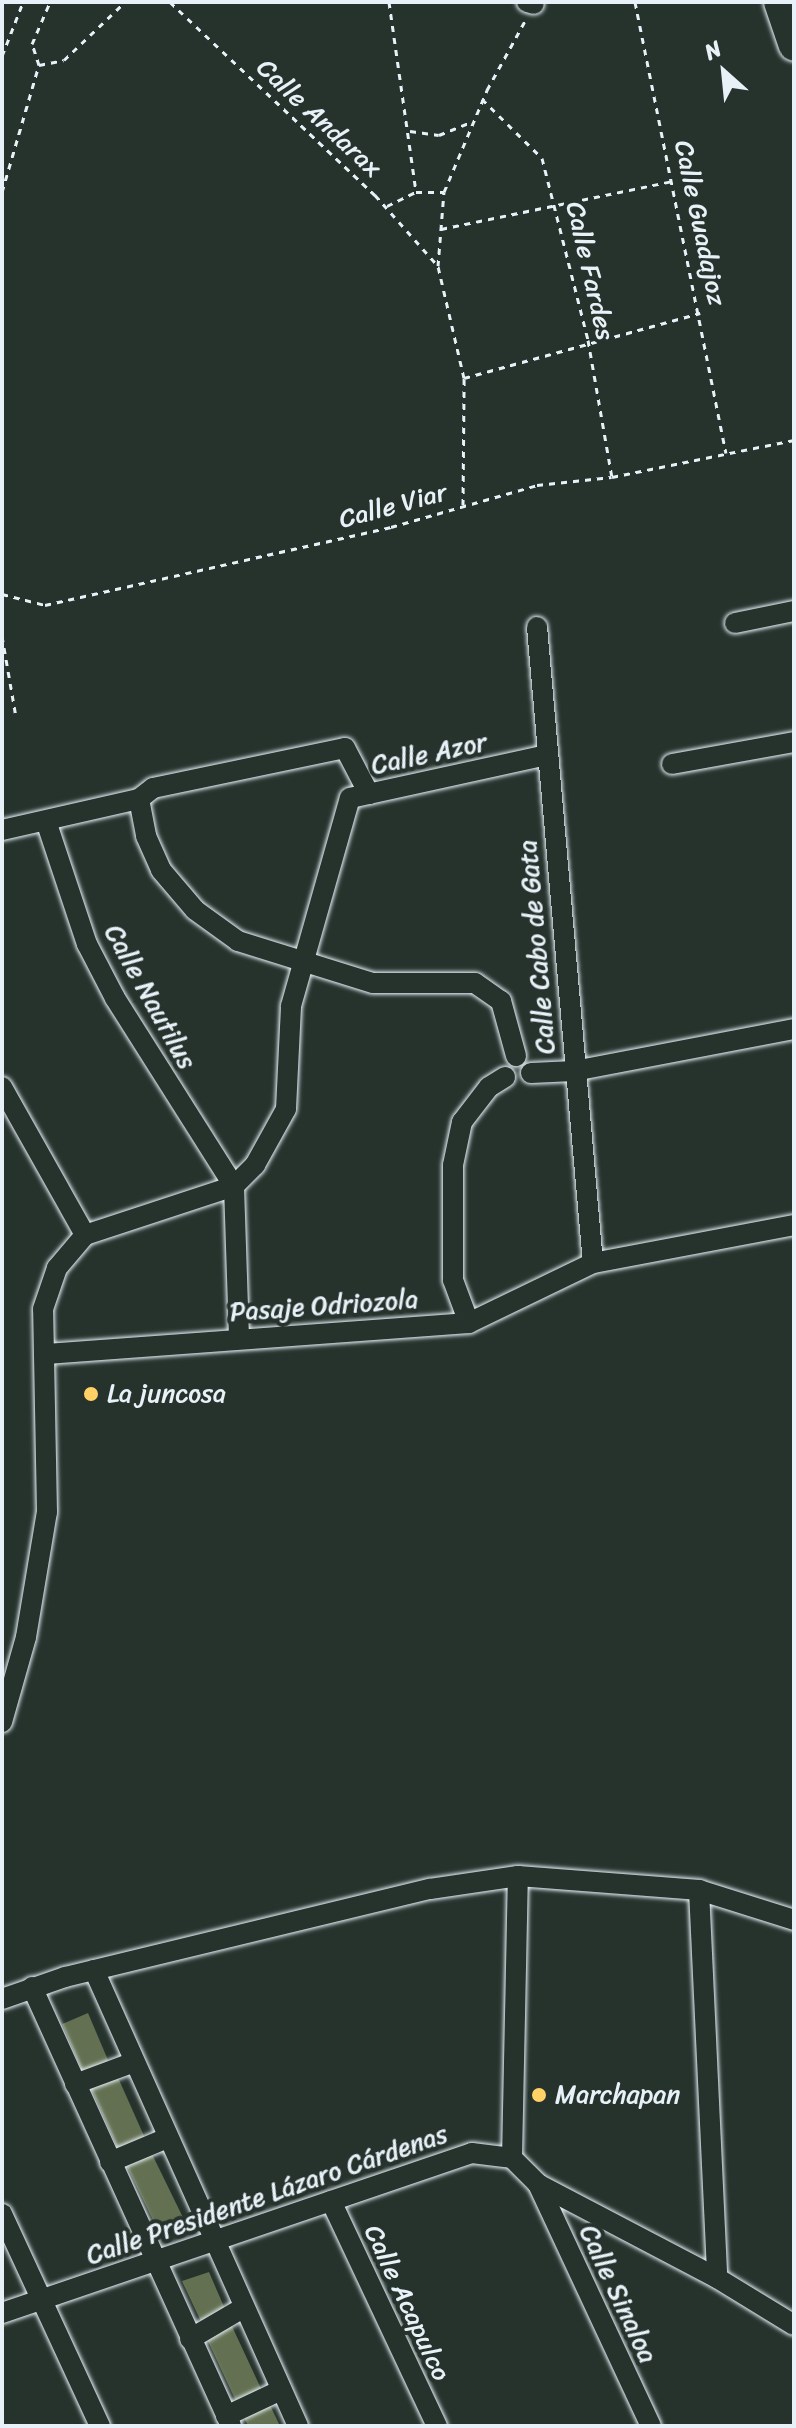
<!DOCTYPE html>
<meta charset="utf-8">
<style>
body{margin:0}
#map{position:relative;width:796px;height:2428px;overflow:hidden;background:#26332d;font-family:Sriracha,sans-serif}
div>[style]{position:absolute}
.green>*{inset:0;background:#637051;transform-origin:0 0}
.path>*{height:3px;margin-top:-1.5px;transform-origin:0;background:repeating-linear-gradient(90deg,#e8f1f8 0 6px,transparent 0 12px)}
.roads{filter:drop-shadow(0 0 2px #e8f1f8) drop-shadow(0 0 2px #e8f1f8)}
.street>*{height:20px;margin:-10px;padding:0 10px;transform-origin:10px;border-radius:10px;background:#26332d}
.secondary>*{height:30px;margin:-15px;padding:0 15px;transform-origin:15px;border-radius:15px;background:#26332d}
.dots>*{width:22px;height:22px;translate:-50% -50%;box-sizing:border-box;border:4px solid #26332d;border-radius:50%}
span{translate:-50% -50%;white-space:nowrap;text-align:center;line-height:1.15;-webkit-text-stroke:8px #26332d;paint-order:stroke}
.street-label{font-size:26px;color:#e8f1f8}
.poi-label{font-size:26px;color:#e8f1f8}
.left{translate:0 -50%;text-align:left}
.frame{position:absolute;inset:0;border:4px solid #e8f1f8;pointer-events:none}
.north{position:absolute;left:684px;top:32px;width:80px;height:80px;-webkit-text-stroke:6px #26332d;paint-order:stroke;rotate:333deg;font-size:22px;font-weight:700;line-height:32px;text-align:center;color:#e8f1f8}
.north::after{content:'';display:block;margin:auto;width:28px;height:36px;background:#e8f1f8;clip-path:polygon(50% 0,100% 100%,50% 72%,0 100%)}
</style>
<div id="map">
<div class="green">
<i style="left:88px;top:2013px;width:62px;height:28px;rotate:67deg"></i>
<i style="left:116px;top:2073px;width:79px;height:29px;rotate:66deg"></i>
<i style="left:151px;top:2152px;width:76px;height:28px;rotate:64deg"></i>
<i style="clip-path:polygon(209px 2272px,228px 2316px,205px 2330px,182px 2281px)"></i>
<i style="left:230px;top:2322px;width:76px;height:28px;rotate:65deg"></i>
<i style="clip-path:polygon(267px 2399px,280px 2426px,248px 2426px,241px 2411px)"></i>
</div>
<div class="path">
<i style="left:170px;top:2px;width:282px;rotate:43.3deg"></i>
<i style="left:375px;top:195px;width:95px;rotate:48.4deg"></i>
<i style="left:389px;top:2px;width:192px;rotate:81.9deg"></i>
<i style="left:635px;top:2px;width:460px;rotate:78.6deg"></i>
<i style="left:2px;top:56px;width:58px;rotate:-68.7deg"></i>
<i style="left:39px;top:65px;width:25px;rotate:-11deg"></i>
<i style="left:64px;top:60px;width:84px;rotate:-43.6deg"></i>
<i style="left:482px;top:99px;width:84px;rotate:44.5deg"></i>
<i style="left:542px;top:158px;width:188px;rotate:75.8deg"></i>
<i style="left:588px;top:340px;width:139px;rotate:80.1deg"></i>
<i style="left:410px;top:131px;width:29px;rotate:8deg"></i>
<i style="left:439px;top:135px;width:35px;rotate:-22deg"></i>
<i style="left:2px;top:192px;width:132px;rotate:-73.8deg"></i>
<i style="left:39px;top:65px;width:22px;rotate:-108deg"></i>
<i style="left:32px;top:44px;width:46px;rotate:-66.8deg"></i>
<i style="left:387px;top:206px;width:32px;rotate:-26deg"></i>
<i style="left:416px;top:192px;width:28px"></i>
<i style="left:441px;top:229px;width:236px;rotate:-11.7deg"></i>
<i style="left:464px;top:378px;width:245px;rotate:-15.4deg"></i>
<i style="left:463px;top:505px;width:127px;rotate:-89.5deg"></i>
<i style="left:464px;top:378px;width:115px;rotate:-103.1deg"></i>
<i style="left:438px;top:266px;width:74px;rotate:-85.4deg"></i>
<i style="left:444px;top:192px;width:111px;rotate:-67.1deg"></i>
<i style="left:487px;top:90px;width:81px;rotate:-61.2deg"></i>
<i style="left:2px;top:594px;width:44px;rotate:14.3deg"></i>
<i style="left:45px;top:605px;width:355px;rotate:-12.7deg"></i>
<i style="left:391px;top:527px;width:152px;rotate:-16deg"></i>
<i style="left:537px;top:485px;width:75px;rotate:-6.1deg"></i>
<i style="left:612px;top:477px;width:186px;rotate:-11.5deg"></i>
<i style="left:2px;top:636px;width:82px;rotate:80.2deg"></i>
</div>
<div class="roads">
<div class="street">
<i style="left:527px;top:2px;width:7px;rotate:16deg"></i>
<i style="left:735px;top:623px;width:60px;rotate:-11.5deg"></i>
<i style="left:537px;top:627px;width:638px;rotate:84.97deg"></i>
<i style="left:672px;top:764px;width:124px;rotate:-10.2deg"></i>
<i style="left:139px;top:799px;width:38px;rotate:79deg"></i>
<i style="left:146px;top:836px;width:37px;rotate:66deg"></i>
<i style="left:161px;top:870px;width:52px;rotate:49.6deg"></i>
<i style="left:195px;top:910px;width:53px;rotate:35.8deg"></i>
<i style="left:238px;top:941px;width:141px;rotate:17.3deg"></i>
<i style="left:373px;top:983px;width:102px"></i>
<i style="left:475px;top:983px;width:32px;rotate:35deg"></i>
<i style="left:501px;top:1001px;width:57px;rotate:74.7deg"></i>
<i style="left:46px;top:821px;width:130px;rotate:71.6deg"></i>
<i style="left:87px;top:944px;width:61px;rotate:62.6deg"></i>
<i style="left:115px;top:998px;width:222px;rotate:57.7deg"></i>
<i style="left:2px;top:830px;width:140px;rotate:-12.8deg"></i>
<i style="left:139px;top:799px;width:18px;rotate:-38deg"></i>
<i style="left:153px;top:788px;width:196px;rotate:-11.8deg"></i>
<i style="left:345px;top:748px;width:52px;rotate:62.4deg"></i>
<i style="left:531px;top:1073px;width:43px;rotate:-2.7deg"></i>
<i style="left:574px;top:1071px;width:224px;rotate:-10.8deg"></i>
<i style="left:2px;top:1087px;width:170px;rotate:60.7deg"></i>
<i style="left:469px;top:1323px;width:46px;rotate:-110.4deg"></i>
<i style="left:453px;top:1280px;width:115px;rotate:-90deg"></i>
<i style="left:453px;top:1165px;width:44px;rotate:-78.2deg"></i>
<i style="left:462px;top:1122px;width:44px;rotate:-52.4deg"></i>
<i style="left:489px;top:1087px;width:19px;rotate:-32deg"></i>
<i style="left:239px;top:1337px;width:151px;rotate:-91.9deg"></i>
<i style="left:234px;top:1186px;width:30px;rotate:-45deg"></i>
<i style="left:255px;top:1165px;width:64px;rotate:-61deg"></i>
<i style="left:286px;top:1109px;width:103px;rotate:-87.2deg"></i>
<i style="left:291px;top:1006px;width:216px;rotate:-74.2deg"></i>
<i style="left:350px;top:798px;width:202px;rotate:-12.3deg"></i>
<i style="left:46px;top:1354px;width:424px;rotate:-4.2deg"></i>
<i style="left:469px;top:1323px;width:138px;rotate:-25.8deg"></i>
<i style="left:593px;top:1263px;width:205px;rotate:-10.7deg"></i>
<i style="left:2px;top:1722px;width:88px;rotate:-74.2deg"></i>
<i style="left:26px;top:1637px;width:127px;rotate:-80.5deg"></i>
<i style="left:47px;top:1512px;width:203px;rotate:-91.1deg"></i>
<i style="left:43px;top:1309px;width:43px;rotate:-71.1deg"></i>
<i style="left:57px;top:1268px;width:43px;rotate:-49.7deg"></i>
<i style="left:85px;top:1235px;width:157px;rotate:-18.2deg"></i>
<i style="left:699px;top:1890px;width:388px;rotate:87.3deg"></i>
<i style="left:94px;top:1970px;width:500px;rotate:65.9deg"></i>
<i style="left:32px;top:1987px;width:482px;rotate:65.6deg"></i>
<i style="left:2px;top:1999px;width:67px;rotate:-19.2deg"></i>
<i style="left:65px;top:1977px;width:375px;rotate:-13.6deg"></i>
<i style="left:430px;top:1889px;width:89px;rotate:-8.4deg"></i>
<i style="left:518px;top:1876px;width:182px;rotate:4.4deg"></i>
<i style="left:699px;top:1890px;width:100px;rotate:17.5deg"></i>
<i style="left:75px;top:2084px;width:63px;rotate:-20.4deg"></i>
<i style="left:512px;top:2158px;width:282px;rotate:-88.8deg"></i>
<i style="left:110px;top:2162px;width:62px;rotate:-22.8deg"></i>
<i style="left:538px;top:2184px;width:267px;rotate:65deg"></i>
<i style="left:331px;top:2201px;width:249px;rotate:64.8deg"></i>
<i style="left:2px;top:2214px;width:234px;rotate:65.2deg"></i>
<i style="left:2px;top:2313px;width:496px;rotate:-18.8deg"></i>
<i style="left:472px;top:2153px;width:40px;rotate:7.1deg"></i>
<i style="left:512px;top:2158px;width:37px;rotate:45deg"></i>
<i style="left:538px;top:2184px;width:202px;rotate:27.7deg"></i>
<i style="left:717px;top:2278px;width:90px;rotate:31.4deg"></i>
<i style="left:190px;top:2339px;width:61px;rotate:-30.3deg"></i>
<i style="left:226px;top:2416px;width:61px;rotate:-25.3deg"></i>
</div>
<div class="secondary">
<i style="left:779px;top:2px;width:46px;rotate:71.2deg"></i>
</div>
</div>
<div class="dots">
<i style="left:91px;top:1394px;background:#ffd166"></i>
<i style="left:539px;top:2095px;background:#ffd166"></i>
</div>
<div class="street-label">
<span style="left:319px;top:118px;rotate:43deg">Calle Andarax</span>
<span style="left:700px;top:223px;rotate:78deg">Calle Guadajoz</span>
<span style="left:590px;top:271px;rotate:77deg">Calle Fardes</span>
<span style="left:393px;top:506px;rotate:-15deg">Calle Viar</span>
<span style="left:429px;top:754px;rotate:-12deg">Calle Azor</span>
<span style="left:537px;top:947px;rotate:-95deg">Calle Cabo de Gata</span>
<span style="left:150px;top:997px;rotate:61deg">Calle Nautilus</span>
<span style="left:324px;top:1306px;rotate:-4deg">Pasaje Odriozola</span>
<span style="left:267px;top:2195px;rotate:-19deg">Calle Presidente Lázaro Cárdenas</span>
<span style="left:618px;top:2294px;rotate:65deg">Calle Sinaloa</span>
<span style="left:407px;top:2303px;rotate:65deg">Calle Acapulco</span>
</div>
<div class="poi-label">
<span class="left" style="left:107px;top:1394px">La juncosa</span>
<span class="left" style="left:555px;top:2095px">Marchapan</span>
</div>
<div class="frame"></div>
<div class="north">N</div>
</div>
